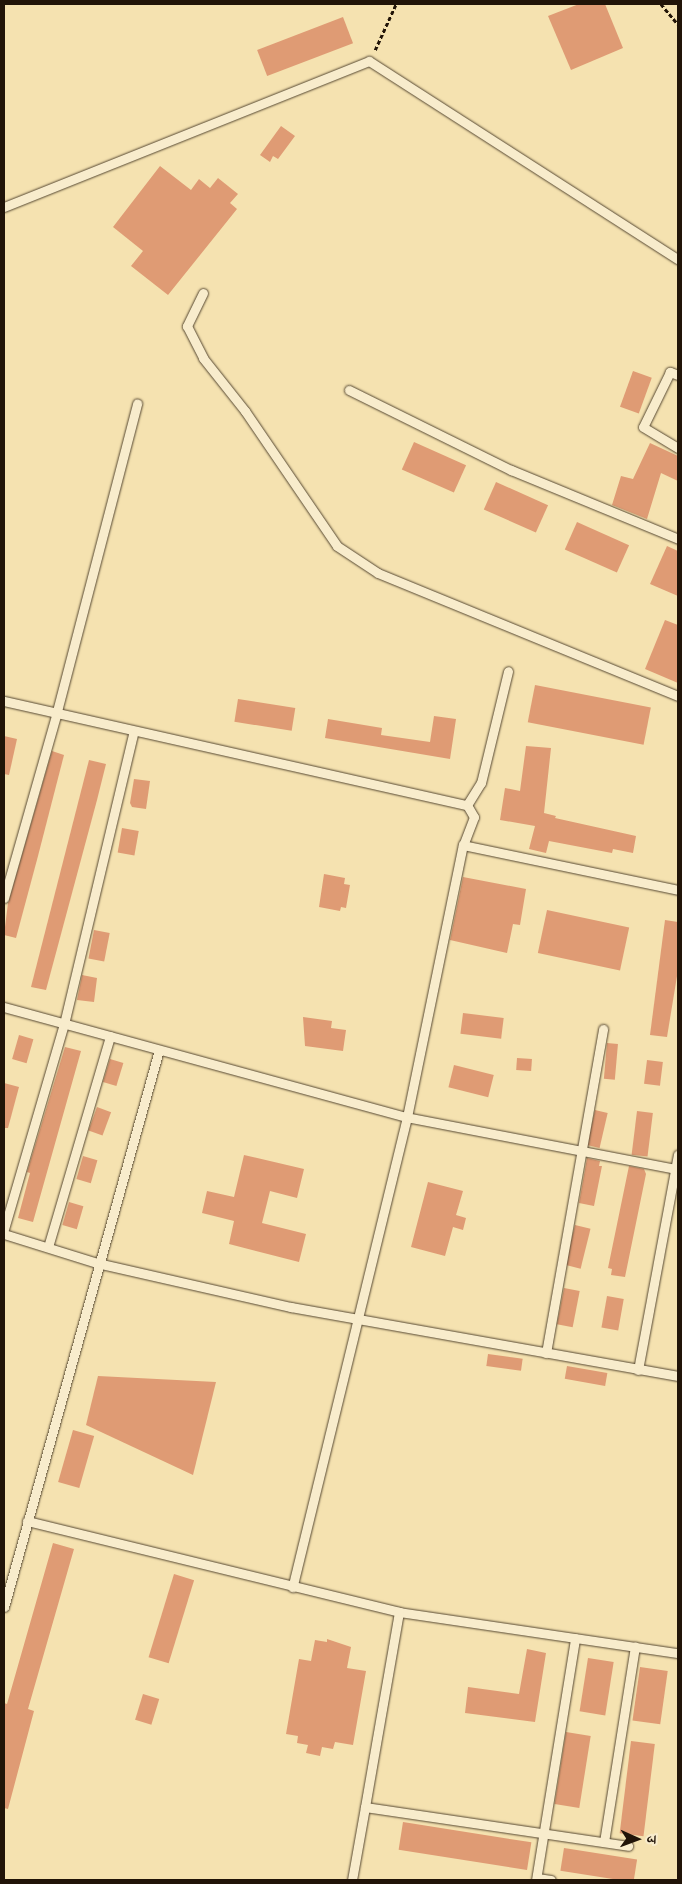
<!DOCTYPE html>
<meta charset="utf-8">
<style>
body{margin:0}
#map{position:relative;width:682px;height:1884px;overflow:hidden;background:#f5e2b0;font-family:"Libre Caslon Text","Noto Serif Devanagari",serif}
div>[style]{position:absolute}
.building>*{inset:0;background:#df9b74;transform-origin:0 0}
.path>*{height:2.5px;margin-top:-1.25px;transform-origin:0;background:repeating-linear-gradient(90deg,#211408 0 4px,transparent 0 6.5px)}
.roads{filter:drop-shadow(0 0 1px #564832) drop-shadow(0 0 1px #564832)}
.lane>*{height:9px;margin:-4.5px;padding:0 4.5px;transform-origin:4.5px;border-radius:4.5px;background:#f8eccc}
span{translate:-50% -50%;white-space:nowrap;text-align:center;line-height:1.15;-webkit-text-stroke:4px #f8eccc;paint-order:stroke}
.frame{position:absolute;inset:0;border:5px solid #211408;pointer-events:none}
.north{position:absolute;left:612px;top:1814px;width:50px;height:50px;-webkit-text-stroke:4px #f8eccc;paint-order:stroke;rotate:92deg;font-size:14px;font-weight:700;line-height:20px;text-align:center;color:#211408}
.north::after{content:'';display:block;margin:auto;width:18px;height:22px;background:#211408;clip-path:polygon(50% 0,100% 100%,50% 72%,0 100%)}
</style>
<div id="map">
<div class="building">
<i style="clip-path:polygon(579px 4px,605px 4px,623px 48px,571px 70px,548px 16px)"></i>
<i style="left:343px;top:17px;width:28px;height:92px;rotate:69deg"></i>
<i style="clip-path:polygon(281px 126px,295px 136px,278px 159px,273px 156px,270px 162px,260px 155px)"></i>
<i style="clip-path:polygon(160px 166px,191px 190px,199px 179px,210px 188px,218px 178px,238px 194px,230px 203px,237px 209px,168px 295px,131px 266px,143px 251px,113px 227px)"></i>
<i style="left:633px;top:371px;width:20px;height:38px;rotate:20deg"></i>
<i style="left:414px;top:442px;width:57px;height:30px;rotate:24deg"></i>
<i style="clip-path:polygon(650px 443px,678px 456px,678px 481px,661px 473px,647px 519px,612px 505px,621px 476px,633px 479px)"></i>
<i style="left:496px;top:482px;width:57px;height:30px;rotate:24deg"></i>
<i style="left:577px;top:522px;width:57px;height:30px;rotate:24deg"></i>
<i style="clip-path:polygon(667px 546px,678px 551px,678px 596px,650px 584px)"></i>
<i style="clip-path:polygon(665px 620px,678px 625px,678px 683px,645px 669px)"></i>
<i style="left:535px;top:685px;width:118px;height:38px;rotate:11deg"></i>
<i style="left:238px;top:699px;width:58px;height:23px;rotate:9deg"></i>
<i style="clip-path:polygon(434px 716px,456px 719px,450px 759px,325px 738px,328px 719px,382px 728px,381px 735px,430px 742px)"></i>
<i style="clip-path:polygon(4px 736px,17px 739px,9px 775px,4px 774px)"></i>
<i style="clip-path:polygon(526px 746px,551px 748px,544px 813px,556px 816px,555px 818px,636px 836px,633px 853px,613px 849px,612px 853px,549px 841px,546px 853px,529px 849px,535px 826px,500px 820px,505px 788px,520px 791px)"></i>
<i style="clip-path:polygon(52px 751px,64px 755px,38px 856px,16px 938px,4px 935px,8px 903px)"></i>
<i style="clip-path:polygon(89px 760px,106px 764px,97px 800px,46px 990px,31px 987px)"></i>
<i style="clip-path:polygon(134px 779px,150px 781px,146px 809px,132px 807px,130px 803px)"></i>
<i style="left:122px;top:828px;width:17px;height:25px;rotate:10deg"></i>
<i style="clip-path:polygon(324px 874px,345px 878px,344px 884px,350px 885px,346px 908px,341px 907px,340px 911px,319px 907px)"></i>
<i style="clip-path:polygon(463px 877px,526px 889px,520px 925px,513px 924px,507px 953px,450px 940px)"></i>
<i style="left:547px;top:910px;width:84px;height:44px;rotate:12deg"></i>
<i style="clip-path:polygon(665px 920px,678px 922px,678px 970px,667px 1037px,650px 1035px)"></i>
<i style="left:94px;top:930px;width:16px;height:29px;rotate:11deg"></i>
<i style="clip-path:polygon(82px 975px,97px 978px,94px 1002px,77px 1000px)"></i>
<i style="left:463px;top:1013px;width:41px;height:21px;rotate:7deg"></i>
<i style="clip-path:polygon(303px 1017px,332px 1021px,331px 1028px,346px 1030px,343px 1051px,305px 1046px)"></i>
<i style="left:19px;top:1035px;width:15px;height:25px;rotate:16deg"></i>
<i style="left:607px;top:1043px;width:11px;height:36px;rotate:5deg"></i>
<i style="clip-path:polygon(65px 1047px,81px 1051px,33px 1222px,18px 1218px,30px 1173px,27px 1172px)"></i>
<i style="left:517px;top:1058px;width:15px;height:12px;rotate:4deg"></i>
<i style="left:110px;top:1059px;width:14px;height:24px;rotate:17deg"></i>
<i style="left:647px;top:1060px;width:16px;height:24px;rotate:7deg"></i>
<i style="left:454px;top:1065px;width:41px;height:23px;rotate:14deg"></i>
<i style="clip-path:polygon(4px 1083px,19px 1087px,8px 1128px,4px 1128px)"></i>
<i style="left:97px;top:1107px;width:15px;height:25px;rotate:20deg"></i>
<i style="left:595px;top:1110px;width:13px;height:36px;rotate:13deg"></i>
<i style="left:637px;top:1111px;width:16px;height:44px;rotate:7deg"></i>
<i style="clip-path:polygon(244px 1155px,304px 1169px,297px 1198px,270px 1191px,262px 1223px,306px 1234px,299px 1262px,229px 1244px,234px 1221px,202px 1213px,207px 1191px,234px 1197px)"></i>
<i style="left:83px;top:1156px;width:15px;height:24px;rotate:16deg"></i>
<i style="clip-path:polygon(587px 1158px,600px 1161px,599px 1166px,602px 1166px,594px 1206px,579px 1203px)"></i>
<i style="clip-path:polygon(629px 1166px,644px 1169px,646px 1174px,625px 1277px,611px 1275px,612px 1269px,608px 1268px)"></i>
<i style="clip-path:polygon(428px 1182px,463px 1191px,456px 1215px,466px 1218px,463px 1230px,453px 1227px,445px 1256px,411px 1247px)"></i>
<i style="left:69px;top:1202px;width:15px;height:24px;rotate:16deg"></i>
<i style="left:575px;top:1225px;width:16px;height:41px;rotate:14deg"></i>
<i style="left:564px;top:1288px;width:16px;height:37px;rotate:11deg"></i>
<i style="left:607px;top:1296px;width:17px;height:32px;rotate:10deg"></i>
<i style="left:488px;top:1354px;width:35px;height:12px;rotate:8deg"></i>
<i style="left:567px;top:1366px;width:41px;height:13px;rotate:10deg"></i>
<i style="clip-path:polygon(98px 1376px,216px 1382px,193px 1475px,86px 1425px)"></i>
<i style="left:73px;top:1430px;width:22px;height:54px;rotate:16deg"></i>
<i style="clip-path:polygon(53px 1543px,74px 1549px,28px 1709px,34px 1711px,8px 1809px,4px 1808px,4px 1703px,7px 1704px)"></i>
<i style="left:174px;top:1574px;width:21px;height:87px;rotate:17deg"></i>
<i style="clip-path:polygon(327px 1639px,351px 1647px,347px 1668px,366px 1671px,353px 1745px,335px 1742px,333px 1749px,322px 1747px,320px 1756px,306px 1753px,308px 1745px,297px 1743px,298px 1736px,286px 1734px,299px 1659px,311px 1661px,315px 1640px,327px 1642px)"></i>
<i style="clip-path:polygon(527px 1649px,546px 1653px,535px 1722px,465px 1713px,468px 1687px,519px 1694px)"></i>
<i style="left:588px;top:1658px;width:26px;height:54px;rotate:9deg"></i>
<i style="left:640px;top:1667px;width:28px;height:54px;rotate:8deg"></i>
<i style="left:143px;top:1694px;width:17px;height:27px;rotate:17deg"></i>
<i style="left:566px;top:1732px;width:25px;height:73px;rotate:9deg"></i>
<i style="left:631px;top:1741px;width:24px;height:93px;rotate:7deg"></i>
<i style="left:403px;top:1822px;width:130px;height:28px;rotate:9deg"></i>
<i style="left:564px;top:1848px;width:74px;height:23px;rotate:9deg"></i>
</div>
<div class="path">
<i style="left:661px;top:4px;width:26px;rotate:50deg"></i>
<i style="left:375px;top:50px;width:51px;rotate:-65.5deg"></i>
</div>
<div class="roads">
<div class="lane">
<i style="left:4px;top:207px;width:393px;rotate:-21.8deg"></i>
<i style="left:369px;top:61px;width:367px;rotate:32.7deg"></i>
<i style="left:203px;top:293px;width:37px;rotate:116deg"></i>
<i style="left:187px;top:326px;width:36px;rotate:63deg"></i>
<i style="left:203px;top:358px;width:68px;rotate:51.6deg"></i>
<i style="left:245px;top:411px;width:163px;rotate:55.7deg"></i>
<i style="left:337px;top:546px;width:49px;rotate:33.4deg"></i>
<i style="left:378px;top:573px;width:324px;rotate:22.3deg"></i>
<i style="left:678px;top:375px;width:9px;rotate:-159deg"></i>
<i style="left:670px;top:372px;width:61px;rotate:116.1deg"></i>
<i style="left:643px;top:427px;width:41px;rotate:31deg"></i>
<i style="left:349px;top:390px;width:181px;rotate:26.3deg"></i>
<i style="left:511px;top:470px;width:181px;rotate:22.4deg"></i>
<i style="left:4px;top:701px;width:475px;rotate:12.7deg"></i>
<i style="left:467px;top:805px;width:14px;rotate:60deg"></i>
<i style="left:474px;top:817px;width:30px;rotate:111deg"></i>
<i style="left:467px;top:805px;width:26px;rotate:-58deg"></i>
<i style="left:481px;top:783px;width:115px;rotate:-76.4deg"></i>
<i style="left:4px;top:898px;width:190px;rotate:-74.1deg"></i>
<i style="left:56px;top:715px;width:322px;rotate:-75.4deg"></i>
<i style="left:4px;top:1007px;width:418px;rotate:15.3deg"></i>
<i style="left:407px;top:1117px;width:484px;rotate:103.7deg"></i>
<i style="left:676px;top:1169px;width:274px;rotate:-169.1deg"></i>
<i style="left:407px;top:1117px;width:278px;rotate:-78.4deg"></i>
<i style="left:463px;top:845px;width:220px;rotate:11.8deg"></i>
<i style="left:4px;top:1229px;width:214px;rotate:-73.7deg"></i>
<i style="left:64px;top:1024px;width:301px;rotate:-76.6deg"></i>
<i style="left:4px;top:1234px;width:97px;rotate:17.3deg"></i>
<i style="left:97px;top:1263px;width:199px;rotate:12.8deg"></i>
<i style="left:291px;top:1307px;width:393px;rotate:10.1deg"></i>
<i style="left:48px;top:1247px;width:220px;rotate:-73.6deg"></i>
<i style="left:546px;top:1353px;width:329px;rotate:-80deg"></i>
<i style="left:638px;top:1370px;width:219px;rotate:-79.5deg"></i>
<i style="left:27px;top:1521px;width:383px;rotate:13.7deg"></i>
<i style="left:399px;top:1612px;width:282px;rotate:8.4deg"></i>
<i style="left:4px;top:1607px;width:578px;rotate:-74.45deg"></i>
<i style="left:399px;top:1612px;width:198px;rotate:99.9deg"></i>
<i style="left:365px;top:1807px;width:266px;rotate:8.4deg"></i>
<i style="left:604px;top:1842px;width:198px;rotate:-81deg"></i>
<i style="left:537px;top:1878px;width:14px;rotate:8deg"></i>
<i style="left:352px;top:1880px;width:74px;rotate:-79.9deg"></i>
<i style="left:536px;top:1880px;width:245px;rotate:-80.8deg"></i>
</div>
</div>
<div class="frame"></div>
<div class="north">उ</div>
</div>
